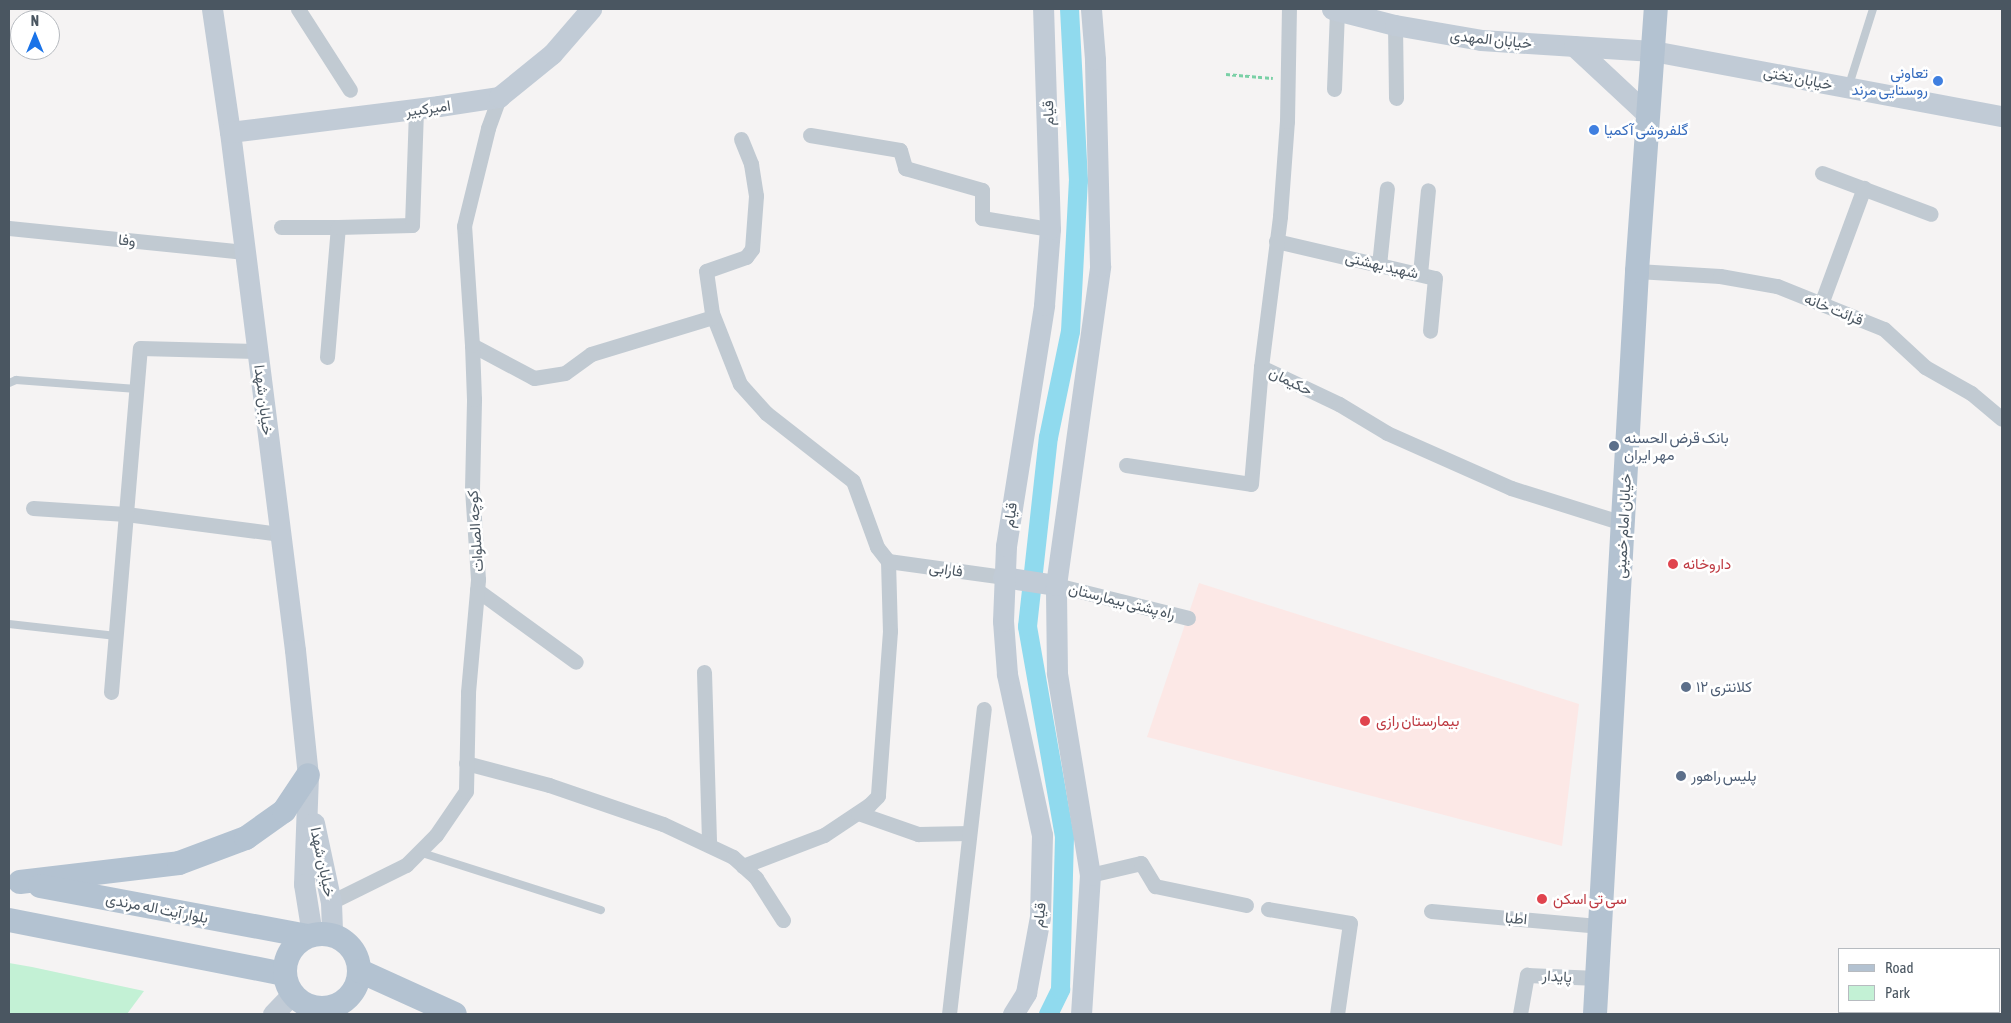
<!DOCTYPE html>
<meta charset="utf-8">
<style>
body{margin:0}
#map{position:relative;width:2011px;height:1023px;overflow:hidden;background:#f5f3f3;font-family:"Asap Condensed",Vazirmatn,sans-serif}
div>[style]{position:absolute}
.medical>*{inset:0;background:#fce8e6}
.green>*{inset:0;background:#c3f1d5}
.canal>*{height:19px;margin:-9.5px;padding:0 9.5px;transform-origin:9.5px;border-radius:9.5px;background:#90daee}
.path>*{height:3px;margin-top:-1.5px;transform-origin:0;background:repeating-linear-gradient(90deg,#7ad0a6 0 4px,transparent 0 6.5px)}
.lane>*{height:8px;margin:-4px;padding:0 4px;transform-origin:4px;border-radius:4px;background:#c1cad2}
.street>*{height:15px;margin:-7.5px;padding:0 7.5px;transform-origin:7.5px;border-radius:7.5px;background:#c1cad2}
.secondary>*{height:21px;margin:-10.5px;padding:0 10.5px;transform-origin:10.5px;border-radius:10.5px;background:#c1cbd6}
.primary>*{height:24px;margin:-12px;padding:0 12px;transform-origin:12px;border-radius:12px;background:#b3c2d1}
.primary>.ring{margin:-12px;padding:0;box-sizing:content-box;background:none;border:24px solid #b3c2d1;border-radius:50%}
.dots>*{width:14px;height:14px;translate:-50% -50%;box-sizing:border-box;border:2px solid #fff;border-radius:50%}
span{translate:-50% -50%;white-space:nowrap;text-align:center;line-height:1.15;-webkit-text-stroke:5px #fff;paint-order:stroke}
.street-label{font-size:15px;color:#4a5661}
.shop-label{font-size:15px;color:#366cbe}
.right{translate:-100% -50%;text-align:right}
.left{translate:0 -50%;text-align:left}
.service-label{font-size:15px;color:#4e5e75}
.health-label{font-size:15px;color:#be3a42}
.frame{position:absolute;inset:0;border:10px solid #4a5661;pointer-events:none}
.legend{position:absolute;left:1838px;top:948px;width:162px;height:65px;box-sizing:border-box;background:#fff;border:1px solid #b7bbc0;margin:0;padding:6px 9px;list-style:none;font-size:15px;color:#4a5661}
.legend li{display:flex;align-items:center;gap:10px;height:25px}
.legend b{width:25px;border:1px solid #b7bbc0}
.north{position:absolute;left:10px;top:10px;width:50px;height:50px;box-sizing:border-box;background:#fff;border:1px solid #b7bbc0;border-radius:50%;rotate:0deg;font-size:14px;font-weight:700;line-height:20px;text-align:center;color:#4a5661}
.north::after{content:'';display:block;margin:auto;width:18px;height:22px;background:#1a73e8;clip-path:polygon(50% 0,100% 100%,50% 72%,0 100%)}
</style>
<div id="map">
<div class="medical">
<i style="clip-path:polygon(1199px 583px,1579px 704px,1562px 846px,1147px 737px)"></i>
</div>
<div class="green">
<i style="clip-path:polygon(9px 963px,32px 967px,144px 991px,127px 1014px,9px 1014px)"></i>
</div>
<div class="canal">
<i style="left:1048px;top:1014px;width:28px;rotate:-64deg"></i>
<i style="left:1060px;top:989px;width:153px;rotate:-88.5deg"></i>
<i style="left:1064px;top:836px;width:213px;rotate:-100deg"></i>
<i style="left:1027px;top:626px;width:190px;rotate:-83.7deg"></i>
<i style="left:1048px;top:437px;width:108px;rotate:-78.3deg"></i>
<i style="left:1070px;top:331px;width:151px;rotate:-87deg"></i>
<i style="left:1078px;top:180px;width:171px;rotate:-93deg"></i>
</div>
<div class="path">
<i style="left:1226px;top:74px;width:47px;rotate:4.9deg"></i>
</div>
<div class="lane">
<i style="left:1849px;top:85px;width:80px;rotate:-72.5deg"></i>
<i style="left:9px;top:383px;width:8px;rotate:-23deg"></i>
<i style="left:16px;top:380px;width:121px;rotate:4.3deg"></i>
<i style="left:9px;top:624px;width:108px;rotate:6.4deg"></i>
<i style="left:419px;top:852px;width:191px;rotate:17.7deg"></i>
</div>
<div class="street">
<i style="left:298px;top:9px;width:96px;rotate:57.3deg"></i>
<i style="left:1395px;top:25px;width:73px;rotate:89.2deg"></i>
<i style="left:1334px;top:89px;width:78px;rotate:-87.8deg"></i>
<i style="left:810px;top:135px;width:91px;rotate:9.5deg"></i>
<i style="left:900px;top:150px;width:19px;rotate:74deg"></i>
<i style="left:905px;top:168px;width:80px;rotate:15.9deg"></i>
<i style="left:982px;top:190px;width:28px;rotate:90deg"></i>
<i style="left:982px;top:218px;width:69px;rotate:9.2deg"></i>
<i style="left:741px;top:139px;width:27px;rotate:68deg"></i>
<i style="left:751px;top:164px;width:32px;rotate:81deg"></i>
<i style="left:756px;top:196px;width:53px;rotate:94.3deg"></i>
<i style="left:752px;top:249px;width:10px;rotate:127deg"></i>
<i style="left:746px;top:257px;width:42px;rotate:160.7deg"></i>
<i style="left:706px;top:271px;width:42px;rotate:81.9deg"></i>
<i style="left:712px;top:313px;width:76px;rotate:68.5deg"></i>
<i style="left:740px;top:384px;width:39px;rotate:48deg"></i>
<i style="left:766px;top:413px;width:110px;rotate:38deg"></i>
<i style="left:853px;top:481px;width:70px;rotate:70deg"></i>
<i style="left:877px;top:547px;width:18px;rotate:52deg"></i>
<i style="left:888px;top:561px;width:70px;rotate:88.4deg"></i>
<i style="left:890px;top:631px;width:165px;rotate:94.2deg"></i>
<i style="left:878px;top:796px;width:13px;rotate:135deg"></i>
<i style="left:869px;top:805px;width:54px;rotate:146.3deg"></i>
<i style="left:824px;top:835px;width:87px;rotate:159.1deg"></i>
<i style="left:1822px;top:173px;width:116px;rotate:20.6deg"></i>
<i style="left:281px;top:227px;width:57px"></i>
<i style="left:9px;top:228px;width:237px;rotate:5.8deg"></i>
<i style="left:1276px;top:241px;width:163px;rotate:13.1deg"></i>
<i style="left:1435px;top:278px;width:53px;rotate:95.4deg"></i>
<i style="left:1379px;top:265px;width:77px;rotate:-84.1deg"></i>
<i style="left:1637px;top:271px;width:83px;rotate:3.4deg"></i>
<i style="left:1720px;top:276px;width:58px;rotate:10deg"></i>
<i style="left:1777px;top:286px;width:115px;rotate:21.9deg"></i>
<i style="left:1884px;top:329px;width:56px;rotate:42.8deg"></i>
<i style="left:1925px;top:367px;width:53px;rotate:29.5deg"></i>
<i style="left:1971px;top:393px;width:40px;rotate:40deg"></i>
<i style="left:1420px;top:274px;width:84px;rotate:-84.6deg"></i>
<i style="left:1821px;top:304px;width:124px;rotate:-69.7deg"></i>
<i style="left:472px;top:345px;width:70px;rotate:28deg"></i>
<i style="left:534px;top:378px;width:31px;rotate:-9deg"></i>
<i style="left:565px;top:373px;width:32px;rotate:-36deg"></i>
<i style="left:591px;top:354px;width:127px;rotate:-16.9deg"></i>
<i style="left:327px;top:357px;width:130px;rotate:-85.2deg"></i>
<i style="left:338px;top:227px;width:74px;rotate:-1.5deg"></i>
<i style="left:412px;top:225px;width:116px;rotate:-88deg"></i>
<i style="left:1261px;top:367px;width:86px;rotate:25.4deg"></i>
<i style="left:1339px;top:404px;width:56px;rotate:31.1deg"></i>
<i style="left:1387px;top:433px;width:136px;rotate:23.9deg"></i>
<i style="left:1511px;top:488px;width:117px;rotate:17.4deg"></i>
<i style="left:1126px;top:465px;width:126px;rotate:8.6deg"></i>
<i style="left:1251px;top:484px;width:117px;rotate:-85.1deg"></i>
<i style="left:1261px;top:367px;width:152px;rotate:-82.8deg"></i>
<i style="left:1280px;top:216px;width:95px;rotate:-85.8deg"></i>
<i style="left:1287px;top:121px;width:112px;rotate:-89deg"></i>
<i style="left:33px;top:508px;width:93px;rotate:3.7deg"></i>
<i style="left:126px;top:514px;width:156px;rotate:7.4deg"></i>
<i style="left:888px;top:561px;width:116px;rotate:7.9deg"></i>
<i style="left:1056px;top:585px;width:136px;rotate:14deg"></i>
<i style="left:477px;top:590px;width:122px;rotate:36deg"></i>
<i style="left:704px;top:672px;width:173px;rotate:88.3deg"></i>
<i style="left:111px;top:692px;width:345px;rotate:-85.2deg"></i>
<i style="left:140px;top:348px;width:118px;rotate:1.5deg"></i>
<i style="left:466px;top:763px;width:86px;rotate:14.8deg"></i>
<i style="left:549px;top:785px;width:120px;rotate:18.9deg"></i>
<i style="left:663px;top:824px;width:77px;rotate:25.2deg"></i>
<i style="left:733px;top:857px;width:31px;rotate:42deg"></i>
<i style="left:756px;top:878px;width:50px;rotate:57.3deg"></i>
<i style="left:858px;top:813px;width:64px;rotate:19.3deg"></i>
<i style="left:918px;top:834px;width:51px;rotate:-1.1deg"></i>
<i style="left:1090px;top:875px;width:52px;rotate:-13.2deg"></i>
<i style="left:1141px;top:863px;width:27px;rotate:59deg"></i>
<i style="left:1155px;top:886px;width:93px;rotate:11.8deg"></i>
<i style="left:331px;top:902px;width:84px;rotate:-26.3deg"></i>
<i style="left:406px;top:865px;width:42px;rotate:-45deg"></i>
<i style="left:436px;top:835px;width:53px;rotate:-55.7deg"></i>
<i style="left:466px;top:791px;width:99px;rotate:-88.8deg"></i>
<i style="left:468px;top:692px;width:113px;rotate:-84.9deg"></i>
<i style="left:478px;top:579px;width:90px;rotate:-93.8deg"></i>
<i style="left:472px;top:489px;width:90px;rotate:-88.7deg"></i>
<i style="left:474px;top:399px;width:54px;rotate:-92.1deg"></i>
<i style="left:472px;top:345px;width:119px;rotate:-93.8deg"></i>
<i style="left:464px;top:226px;width:101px;rotate:-76.2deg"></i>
<i style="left:488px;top:128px;width:33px;rotate:-70deg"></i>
<i style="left:1268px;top:909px;width:83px;rotate:9.7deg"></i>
<i style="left:1350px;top:923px;width:92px;rotate:98.1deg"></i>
<i style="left:1431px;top:911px;width:170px;rotate:5.1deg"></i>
<i style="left:949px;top:1014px;width:307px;rotate:-83.5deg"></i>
<i style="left:1520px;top:1014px;width:40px;rotate:-80deg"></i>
<i style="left:1527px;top:975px;width:70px;rotate:2.5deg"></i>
</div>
<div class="secondary">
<i style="left:212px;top:9px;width:124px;rotate:81.7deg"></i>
<i style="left:230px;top:132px;width:522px;rotate:82.85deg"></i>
<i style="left:295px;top:650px;width:126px;rotate:84.1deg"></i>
<i style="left:308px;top:775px;width:109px;rotate:92.1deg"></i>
<i style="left:304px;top:884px;width:51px;rotate:80.9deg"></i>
<i style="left:1332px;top:9px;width:65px;rotate:14.3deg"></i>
<i style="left:1395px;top:25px;width:87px;rotate:9.9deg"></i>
<i style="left:1481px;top:40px;width:172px;rotate:3.7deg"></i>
<i style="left:1653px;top:51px;width:355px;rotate:10.6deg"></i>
<i style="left:1574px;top:46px;width:101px;rotate:43deg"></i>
<i style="left:230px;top:132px;width:211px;rotate:-7.1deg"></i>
<i style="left:439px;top:106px;width:61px;rotate:-8.5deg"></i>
<i style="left:499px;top:97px;width:68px;rotate:-39.1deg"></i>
<i style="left:552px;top:54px;width:60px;rotate:-49.1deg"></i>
<i style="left:1003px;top:577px;width:54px;rotate:8.6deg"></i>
<i style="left:314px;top:823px;width:81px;rotate:77.9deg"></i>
<i style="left:331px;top:902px;width:32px;rotate:88deg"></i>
<i style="left:273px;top:1014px;width:29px;rotate:-46deg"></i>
<i style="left:1013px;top:1014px;width:25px;rotate:-58deg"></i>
<i style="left:1026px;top:993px;width:77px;rotate:-79.6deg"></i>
<i style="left:1040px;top:917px;width:82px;rotate:-88.6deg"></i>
<i style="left:1042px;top:835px;width:165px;rotate:-102.3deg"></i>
<i style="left:1007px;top:674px;width:53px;rotate:-94.3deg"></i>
<i style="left:1003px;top:621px;width:75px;rotate:-87.7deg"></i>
<i style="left:1006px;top:546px;width:244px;rotate:-81deg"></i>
<i style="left:1044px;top:305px;width:76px;rotate:-85.5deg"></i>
<i style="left:1050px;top:229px;width:220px;rotate:-91.8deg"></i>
<i style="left:1081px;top:1014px;width:139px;rotate:-86.3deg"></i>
<i style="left:1090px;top:875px;width:205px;rotate:-99.3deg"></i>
<i style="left:1057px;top:673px;width:88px;rotate:-90.7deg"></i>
<i style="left:1056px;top:585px;width:322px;rotate:-82.1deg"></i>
<i style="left:1100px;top:266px;width:207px;rotate:-91.4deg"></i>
<i style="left:1095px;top:59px;width:50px;rotate:-94.6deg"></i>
</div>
<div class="primary">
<i style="left:20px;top:882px;width:160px;rotate:-6.8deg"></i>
<i style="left:179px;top:863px;width:72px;rotate:-20.5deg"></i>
<i style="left:246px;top:838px;width:47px;rotate:-35.4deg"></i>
<i style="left:284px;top:811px;width:43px;rotate:-56.3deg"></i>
<i style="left:40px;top:886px;width:271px;rotate:10.6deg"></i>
<i style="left:9px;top:920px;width:280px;rotate:11.1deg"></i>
<i class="ring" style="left:285px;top:934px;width:50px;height:50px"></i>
<i style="left:360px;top:971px;width:104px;rotate:24.4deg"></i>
<i style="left:1595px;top:1014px;width:744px;rotate:-86.76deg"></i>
<i style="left:1637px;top:271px;width:263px;rotate:-85.9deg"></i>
</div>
<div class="dots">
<i style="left:1938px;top:81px;background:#3f7fe0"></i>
<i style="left:1594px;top:130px;background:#3f7fe0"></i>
<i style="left:1614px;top:446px;background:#5c6f8a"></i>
<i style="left:1673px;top:564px;background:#e0444e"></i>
<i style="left:1686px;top:687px;background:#5c6f8a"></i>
<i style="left:1365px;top:721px;background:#e0444e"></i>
<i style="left:1681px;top:776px;background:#5c6f8a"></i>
<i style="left:1542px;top:899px;background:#e0444e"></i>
</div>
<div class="street-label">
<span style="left:1491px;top:39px;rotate:6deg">خیابان المهدی</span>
<span style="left:1798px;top:78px;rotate:11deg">خیابان تختی</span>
<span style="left:428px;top:108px;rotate:-8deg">امیرکبیر</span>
<span style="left:1048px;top:113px;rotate:-92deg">قیام</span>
<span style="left:127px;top:240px;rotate:6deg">وفا</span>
<span style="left:1382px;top:265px;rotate:13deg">شهید بهشتی</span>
<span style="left:1834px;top:309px;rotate:22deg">قرائت خانه</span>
<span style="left:1291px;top:381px;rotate:26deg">حکیمان</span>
<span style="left:264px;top:400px;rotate:83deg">خیابان شهدا</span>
<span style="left:1010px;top:515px;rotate:-82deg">قیام</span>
<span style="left:1623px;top:526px;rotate:-87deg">خیابان امام خمینی</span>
<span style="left:475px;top:531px;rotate:-94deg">کوچه الصلوات</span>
<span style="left:946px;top:569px;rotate:8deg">فارابی</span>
<span style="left:1122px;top:601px;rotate:14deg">راه پشتی بیمارستان</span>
<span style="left:323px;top:862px;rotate:78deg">خیابان شهدا</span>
<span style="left:157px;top:908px;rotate:11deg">بلوار آیت اله مرندی</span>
<span style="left:1039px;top:915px;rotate:-84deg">قیام</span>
<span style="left:1516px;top:918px;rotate:5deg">اطبا</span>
<span style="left:1557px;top:976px;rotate:3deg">پایدار</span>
</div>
<div class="shop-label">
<span class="right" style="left:1928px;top:81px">تعاونی<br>روستایی مرند</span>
<span class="left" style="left:1604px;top:130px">گلفروشی آکمیا</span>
</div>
<div class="service-label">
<span class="left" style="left:1624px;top:446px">بانک قرض الحسنه<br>مهر ایران</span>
<span class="left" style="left:1696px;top:687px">کلانتری ۱۲</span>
<span class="left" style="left:1691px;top:776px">پلیس راهور</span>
</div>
<div class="health-label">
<span class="left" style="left:1683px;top:564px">داروخانه</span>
<span class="left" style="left:1376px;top:721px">بیمارستان رازی</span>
<span class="left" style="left:1553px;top:899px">سی تی اسکن</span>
</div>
<div class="frame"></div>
<ul class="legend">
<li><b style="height:6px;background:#b3c2d1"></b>Road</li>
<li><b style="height:14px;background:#c3f1d5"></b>Park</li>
</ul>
<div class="north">N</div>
</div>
